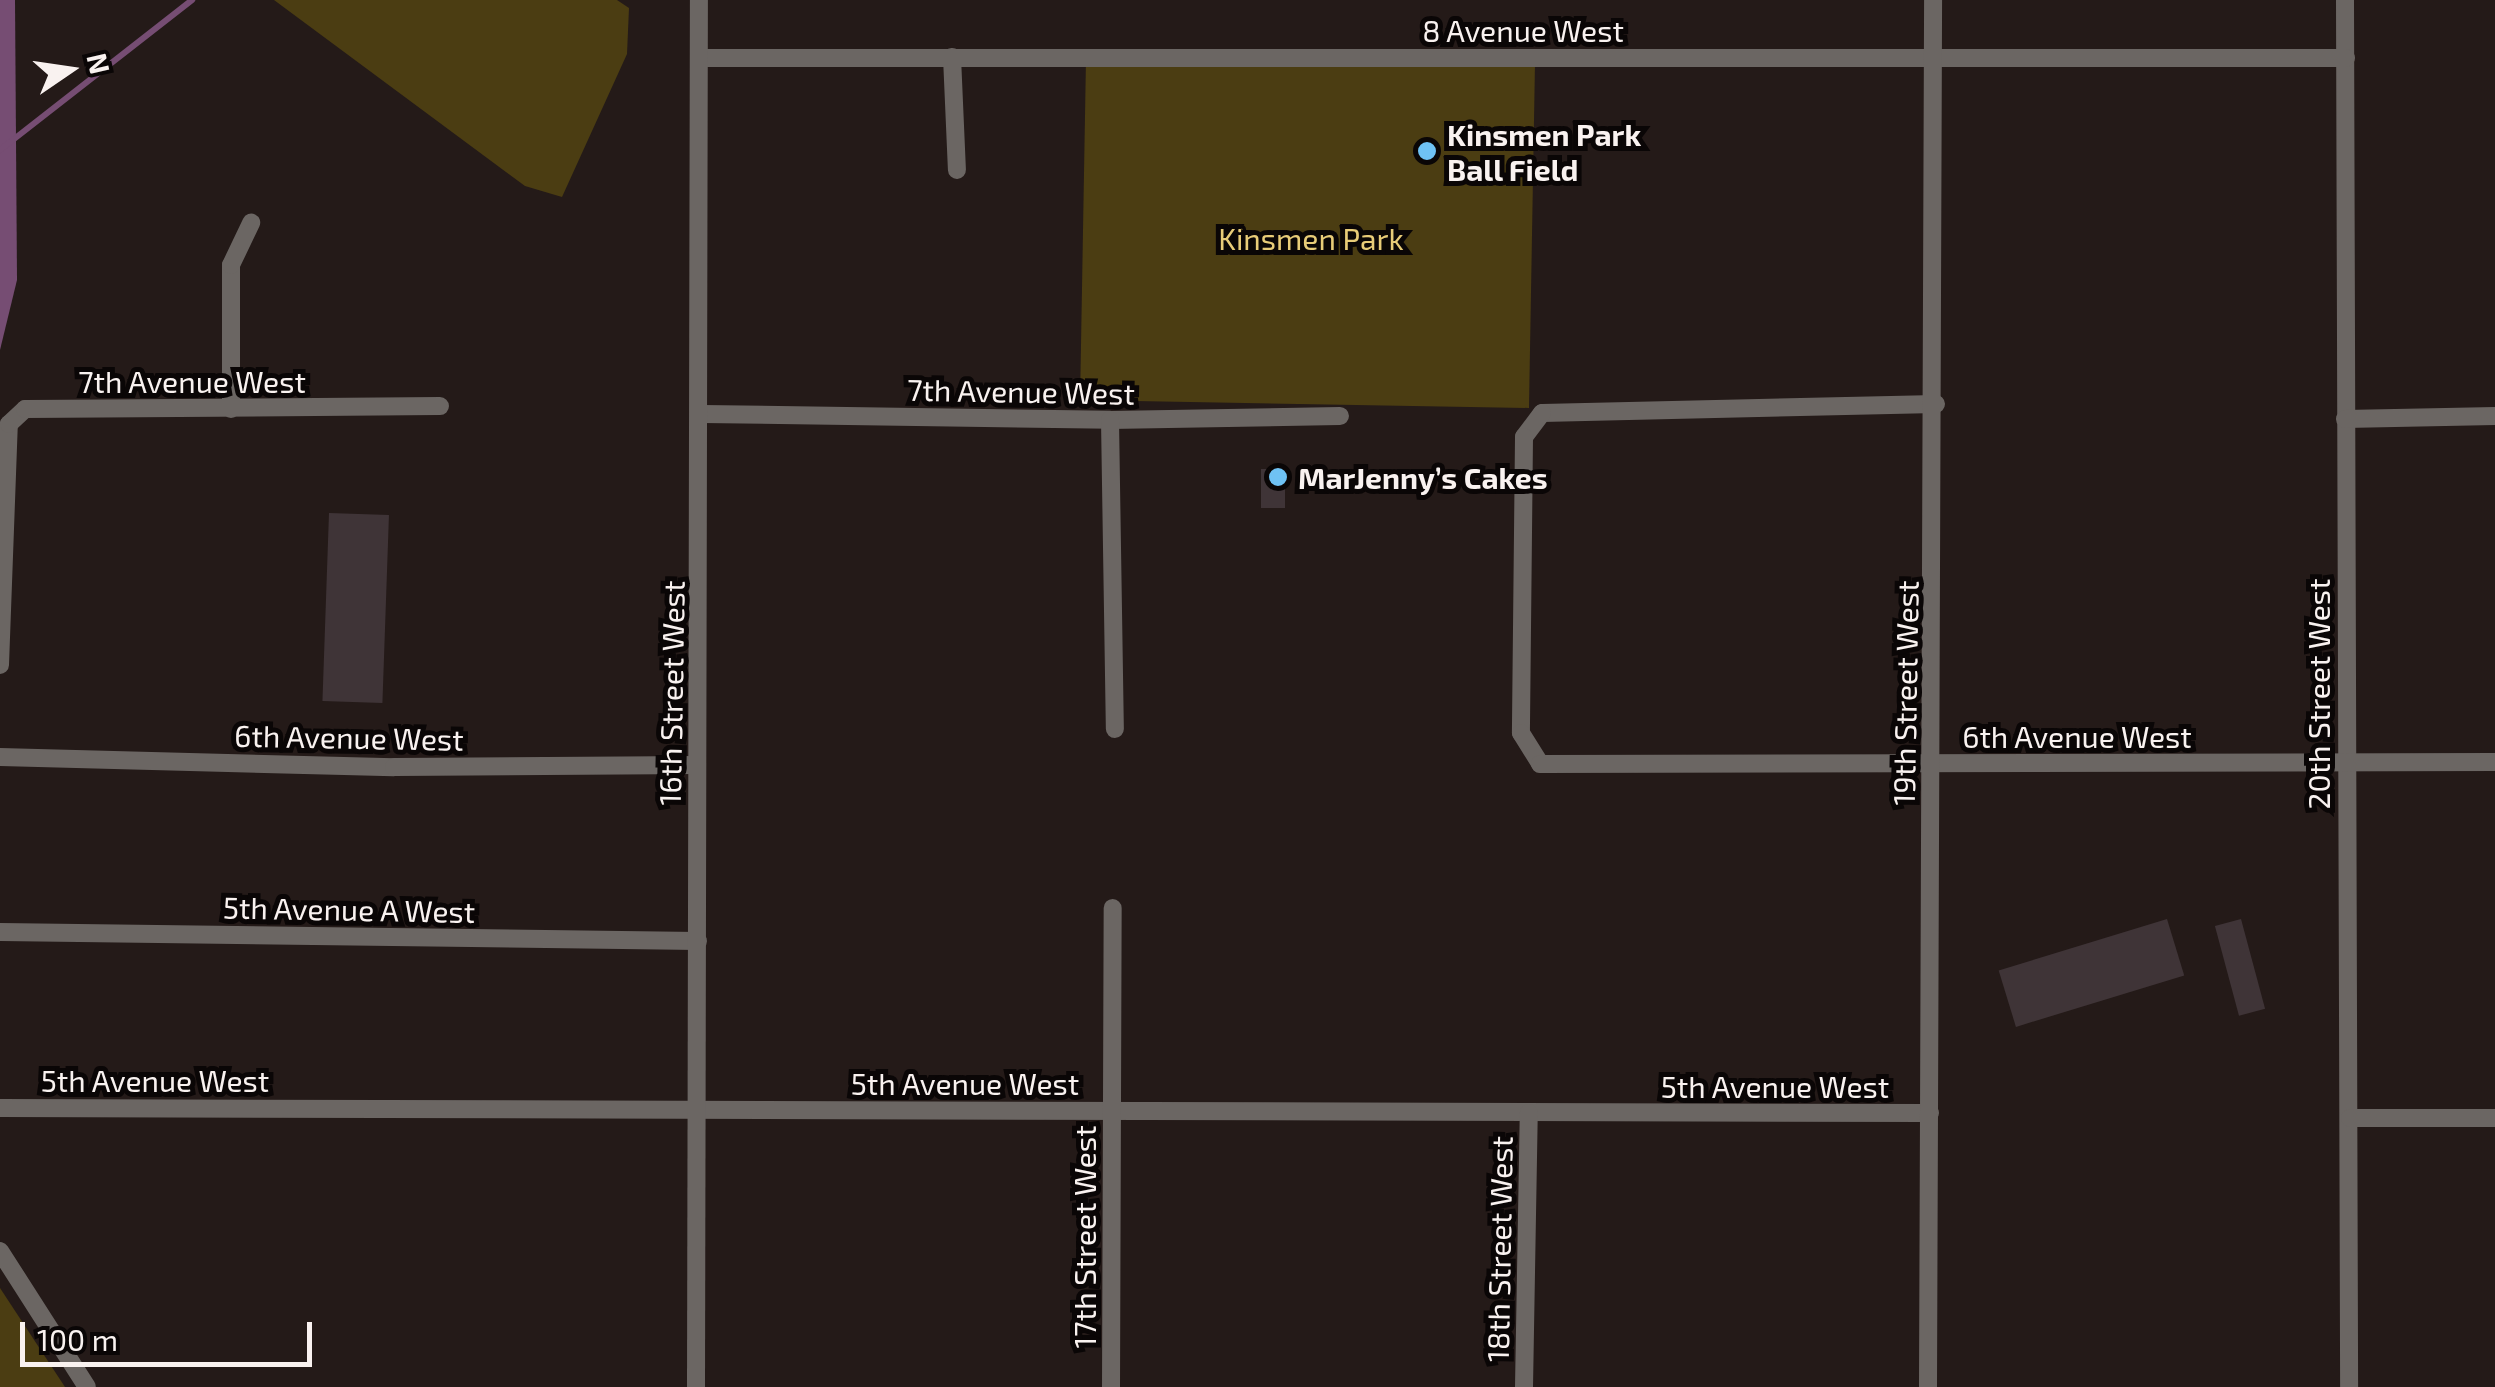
<!DOCTYPE html>
<meta charset="utf-8">
<style>
body{margin:0}
#map{position:relative;width:2495px;height:1387px;overflow:hidden;background:#241a18;font-family:"Exo 2",sans-serif}
div>[style]{position:absolute}
.green>*{inset:0;background:#4b3d12;transform-origin:0 0}
.water>*{inset:0;background:#764d73}
.stream>*{height:6px;margin:-3px;padding:0 3px;transform-origin:3px;border-radius:3px;background:#764d73}
.building>*{inset:0;background:#3f3437;transform-origin:0 0}
.minor>*{height:18px;margin:-9px;padding:0 9px;transform-origin:9px;border-radius:9px;background:#6b6663}
.dots>*{width:28px;height:28px;translate:-50% -50%;box-sizing:border-box;border:5px solid #0a0606;border-radius:50%}
span{translate:-50% -50%;white-space:nowrap;text-align:center;line-height:1.15;-webkit-text-stroke:10px #0a0606;paint-order:stroke}
.street-label{font-size:30px;color:#f9f2f0}
.poi-label{font-size:30px;color:#f9f2f0;font-weight:700}
.left{translate:0 -50%;text-align:left}
.park-label{font-size:30px;color:#e8cc78}
.north{position:absolute;left:20px;top:20px;width:100px;height:100px;-webkit-text-stroke:8px #0a0606;paint-order:stroke;rotate:77deg;font-size:28px;font-weight:700;line-height:40px;text-align:center;color:#f9f2f0}
.north::after{content:'';display:block;margin:auto;width:35px;height:45px;background:#f9f2f0;clip-path:polygon(50% 0,100% 100%,50% 72%,0 100%)}
.scale{position:absolute;left:20px;top:1322px;width:292px;height:45px;box-sizing:border-box;border:5px solid #f9f2f0;border-top:0;padding-left:12px;font-size:30px;line-height:35px;white-space:nowrap;color:#f9f2f0;-webkit-text-stroke:8px #0a0606;paint-order:stroke}
</style>
<div id="map">
<div class="green">
<i style="clip-path:polygon(274px 0,617px 0,629px 8px,627px 54px,562px 197px,525px 186px)"></i>
<i style="left:1535px;top:63px;width:345px;height:449px;rotate:91deg"></i>
<i style="clip-path:polygon(0 1288px,65px 1387px,0 1387px)"></i>
</div>
<div class="water">
<i style="clip-path:polygon(0 0,15px 0,17px 280px,0 350px)"></i>
</div>
<div class="stream">
<i style="left:0;top:150px;width:244px;rotate:-38deg"></i>
</div>
<div class="building">
<i style="left:1261px;top:469px;width:24px;height:39px"></i>
<i style="left:329px;top:513px;width:60px;height:188px;rotate:2deg"></i>
<i style="left:2167px;top:919px;width:59px;height:176px;rotate:73deg"></i>
<i style="left:2241px;top:919px;width:93px;height:27px;rotate:75deg"></i>
</div>
<div class="minor">
<i style="left:2345px;top:0;width:1387px;rotate:89.83deg"></i>
<i style="left:952px;top:57px;width:113px;rotate:87.5deg"></i>
<i style="left:699px;top:58px;width:1647px"></i>
<i style="left:1936px;top:404px;width:394px;rotate:178.7deg"></i>
<i style="left:1542px;top:413px;width:30px;rotate:127deg"></i>
<i style="left:1524px;top:437px;width:296px;rotate:90.6deg"></i>
<i style="left:1521px;top:733px;width:36px;rotate:58deg"></i>
<i style="left:1540px;top:764px;width:955px;rotate:-0.12deg"></i>
<i style="left:231px;top:409px;width:144px;rotate:-90deg"></i>
<i style="left:231px;top:265px;width:47px;rotate:-64.5deg"></i>
<i style="left:702px;top:414px;width:408px;rotate:0.8deg"></i>
<i style="left:1110px;top:420px;width:230px;rotate:-1deg"></i>
<i style="left:2345px;top:419px;width:150px;rotate:-1.1deg"></i>
<i style="left:1110px;top:420px;width:309px;rotate:89.1deg"></i>
<i style="left:0;top:665px;width:241px;rotate:-87.9deg"></i>
<i style="left:9px;top:424px;width:22px;rotate:-43deg"></i>
<i style="left:25px;top:409px;width:415px;rotate:-0.4deg"></i>
<i style="left:0;top:757px;width:394px;rotate:1.5deg"></i>
<i style="left:394px;top:767px;width:303px;rotate:-0.4deg"></i>
<i style="left:0;top:932px;width:698px;rotate:0.74deg"></i>
<i style="left:0;top:1108px;width:1930px;rotate:0.15deg"></i>
<i style="left:2350px;top:1118px;width:145px"></i>
<i style="left:0;top:1251px;width:161px;rotate:57.4deg"></i>
<i style="left:696px;top:1387px;width:1387px;rotate:-89.88deg"></i>
<i style="left:1111px;top:1387px;width:479px;rotate:-89.8deg"></i>
<i style="left:1524px;top:1387px;width:274px;rotate:-89deg"></i>
<i style="left:1928px;top:1387px;width:1387px;rotate:-89.79deg"></i>
</div>
<div class="dots">
<i style="left:1427px;top:151px;background:#6fc2f4"></i>
<i style="left:1278px;top:477px;background:#6fc2f4"></i>
</div>
<div class="street-label">
<span style="left:1523px;top:30px">8 Avenue West</span>
<span style="left:192px;top:381px">7th Avenue West</span>
<span style="left:1021px;top:391px;rotate:1deg">7th Avenue West</span>
<span style="left:671px;top:693px;rotate:-89deg">16th Street West</span>
<span style="left:1905px;top:693px;rotate:-89deg">19th Street West</span>
<span style="left:2318px;top:694px;rotate:-90deg">20th Street West</span>
<span style="left:2077px;top:736px">6th Avenue West</span>
<span style="left:349px;top:737px;rotate:1deg">6th Avenue West</span>
<span style="left:349px;top:909px;rotate:1deg">5th Avenue A West</span>
<span style="left:155px;top:1080px">5th Avenue West</span>
<span style="left:965px;top:1083px">5th Avenue West</span>
<span style="left:1775px;top:1086px">5th Avenue West</span>
<span style="left:1084px;top:1237px;rotate:-90deg">17th Street West</span>
<span style="left:1499px;top:1249px;rotate:-89deg">18th Street West</span>
</div>
<div class="poi-label">
<span class="left" style="left:1447px;top:151px">Kinsmen Park<br>Ball Field</span>
<span class="left" style="left:1298px;top:477px">MarJenny’s Cakes</span>
</div>
<div class="park-label">
<span style="left:1311px;top:238px">Kinsmen Park</span>
</div>
<div class="north">N</div>
<div class="scale">100 m</div>
</div>
